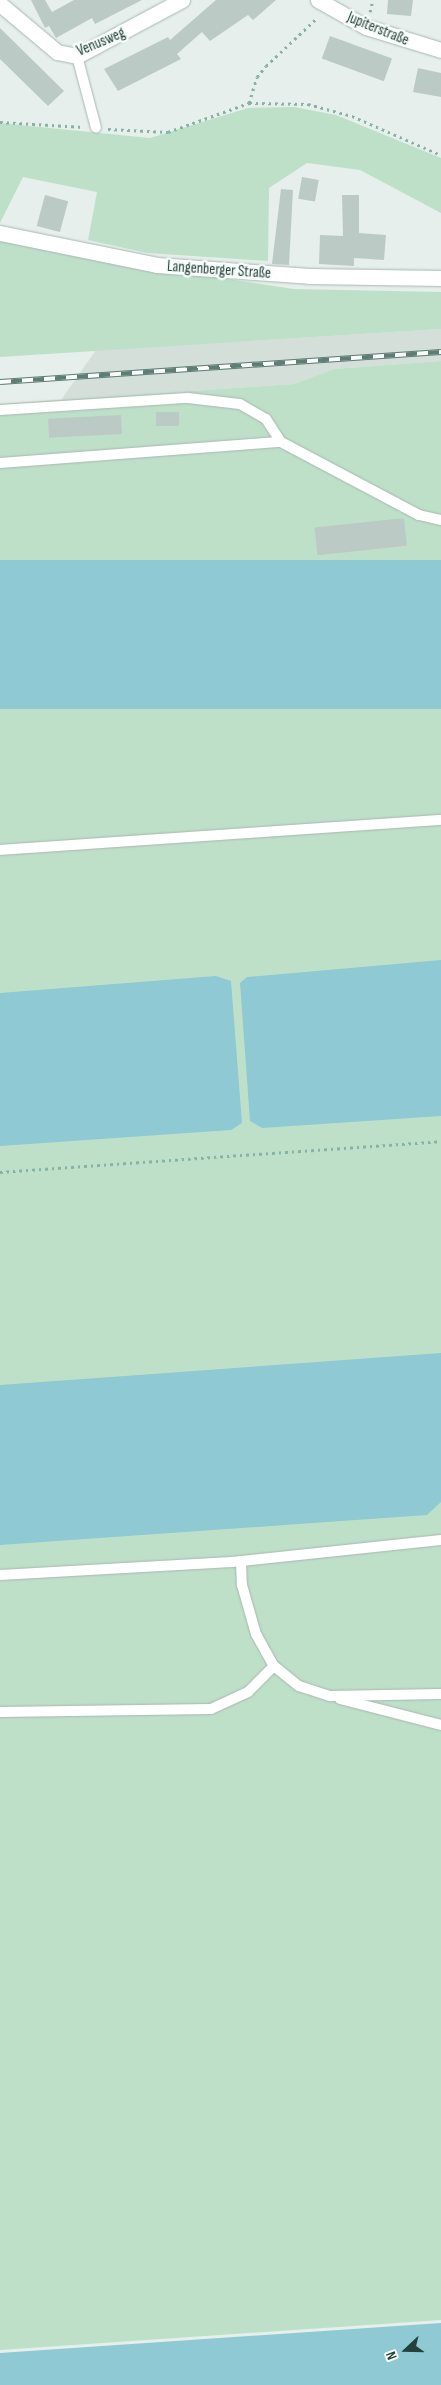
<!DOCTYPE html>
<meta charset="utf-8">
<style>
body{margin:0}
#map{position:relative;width:441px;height:2385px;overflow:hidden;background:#e6efeb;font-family:"Sofia Sans Condensed",sans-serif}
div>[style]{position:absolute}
.built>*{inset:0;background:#d4dfda}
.green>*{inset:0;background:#bfe0c8}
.water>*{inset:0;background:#8ec9d4;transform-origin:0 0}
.building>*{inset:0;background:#bbcac4;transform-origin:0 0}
.path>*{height:3px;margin-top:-1.5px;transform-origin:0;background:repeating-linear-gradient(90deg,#86b3a5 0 2.5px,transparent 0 6.5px)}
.roads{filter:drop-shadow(0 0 1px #a8b8b2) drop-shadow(0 0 1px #a8b8b2)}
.service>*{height:10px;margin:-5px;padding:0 5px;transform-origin:5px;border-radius:5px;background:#fff}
.minor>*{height:15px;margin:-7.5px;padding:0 7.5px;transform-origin:7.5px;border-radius:7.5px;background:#fff}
.secondary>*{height:15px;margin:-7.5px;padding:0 7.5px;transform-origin:7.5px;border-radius:7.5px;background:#fff}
.rail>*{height:5.5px;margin-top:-2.75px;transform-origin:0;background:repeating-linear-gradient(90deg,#f7fbf9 0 11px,#5f7d75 0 22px);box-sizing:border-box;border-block:1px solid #5f7d75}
span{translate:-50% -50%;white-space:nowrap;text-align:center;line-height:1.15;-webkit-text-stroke:5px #f7fbf9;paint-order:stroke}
.street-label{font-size:15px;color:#24423a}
.north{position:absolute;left:381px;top:2325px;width:50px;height:50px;-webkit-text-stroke:4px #f7fbf9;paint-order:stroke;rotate:249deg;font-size:14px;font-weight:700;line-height:20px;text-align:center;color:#24423a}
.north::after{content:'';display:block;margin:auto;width:18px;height:22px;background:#24423a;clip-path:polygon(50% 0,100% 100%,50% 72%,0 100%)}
</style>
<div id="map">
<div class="built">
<i style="clip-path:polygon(441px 329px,441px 361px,334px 369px,294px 384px,61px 400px,96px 350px)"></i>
</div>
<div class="green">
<i style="clip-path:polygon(294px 107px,336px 115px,441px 158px,441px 213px,360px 170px,307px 163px,269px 188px,268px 261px,147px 253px,88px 240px,97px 192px,23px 177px,0 223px,0 123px,150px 138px,248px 108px)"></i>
<i style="clip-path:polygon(0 234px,156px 268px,294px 289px,441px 292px,441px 329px,0 357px)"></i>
<i style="clip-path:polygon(441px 361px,441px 2320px,0 2350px,0 404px,294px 384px,334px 369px)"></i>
</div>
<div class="water">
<i style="left:441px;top:560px;width:149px;height:442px;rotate:90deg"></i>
<i style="clip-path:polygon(441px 960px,441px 1116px,262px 1128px,250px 1121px,240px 983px,247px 977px)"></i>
<i style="clip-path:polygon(216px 976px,231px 981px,242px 1123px,231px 1130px,0 1146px,0 993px)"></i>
<i style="clip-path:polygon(441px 1353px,441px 1502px,427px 1515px,0 1545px,0 1385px)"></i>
<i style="clip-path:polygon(441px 2323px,441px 2385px,0 2385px,0 2353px)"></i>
</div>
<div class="building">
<i style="clip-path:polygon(31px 0,45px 0,52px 12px,74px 0,142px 0,95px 24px,92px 18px,56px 38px,49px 26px,45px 28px)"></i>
<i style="clip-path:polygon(216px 0,276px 0,253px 20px,248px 15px,210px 41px,202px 32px,177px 54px,181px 59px,118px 91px,104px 69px,168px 37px,170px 40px)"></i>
<i style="clip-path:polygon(388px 0,413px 0,411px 16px,387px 14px)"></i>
<i style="clip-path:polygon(0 28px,64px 91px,48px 106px,0 59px)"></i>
<i style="left:330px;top:36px;width:66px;height:24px;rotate:20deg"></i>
<i style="clip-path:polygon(418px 68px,441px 73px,441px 97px,413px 92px)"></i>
<i style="left:302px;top:177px;width:17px;height:22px;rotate:10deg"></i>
<i style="clip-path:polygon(281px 189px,293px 190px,289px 265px,272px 264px)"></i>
<i style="left:45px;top:195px;width:24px;height:32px;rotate:15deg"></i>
<i style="clip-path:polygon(342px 195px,359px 195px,359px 233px,386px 235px,384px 260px,354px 258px,354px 266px,319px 264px,320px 235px,343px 236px)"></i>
<i style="left:156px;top:412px;width:23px;height:14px"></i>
<i style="left:121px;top:415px;width:19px;height:73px;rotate:87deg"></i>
<i style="left:404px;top:518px;width:28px;height:90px;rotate:84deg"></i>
</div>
<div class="path">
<i style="left:370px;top:12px;width:12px;rotate:-76deg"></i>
<i style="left:249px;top:103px;width:27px;rotate:-73deg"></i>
<i style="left:257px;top:77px;width:14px;rotate:-51deg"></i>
<i style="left:266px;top:66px;width:71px;rotate:-43.3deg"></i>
<i style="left:0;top:122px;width:84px;rotate:3.4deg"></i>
<i style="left:108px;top:129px;width:60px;rotate:2.9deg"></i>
<i style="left:168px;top:132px;width:86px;rotate:-19.7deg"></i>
<i style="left:249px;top:103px;width:59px;rotate:1deg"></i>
<i style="left:308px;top:104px;width:46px;rotate:15.3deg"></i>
<i style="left:352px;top:116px;width:97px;rotate:23.7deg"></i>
<i style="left:0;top:1172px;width:442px;rotate:-4deg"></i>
</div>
<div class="roads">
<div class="service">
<i style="left:77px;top:56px;width:74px;rotate:75.2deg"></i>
<i style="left:0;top:410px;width:188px;rotate:-3.7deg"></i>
<i style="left:188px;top:398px;width:52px;rotate:6.6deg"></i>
<i style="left:240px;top:404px;width:30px;rotate:30deg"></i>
<i style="left:266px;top:419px;width:27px;rotate:57deg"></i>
<i style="left:0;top:463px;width:282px;rotate:-4.3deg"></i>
<i style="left:281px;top:442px;width:156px;rotate:27.9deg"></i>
<i style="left:419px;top:515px;width:23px;rotate:13deg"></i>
<i style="left:0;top:850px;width:442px;rotate:-3.9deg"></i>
<i style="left:241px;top:1561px;width:24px;rotate:88deg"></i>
<i style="left:242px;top:1585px;width:51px;rotate:74.1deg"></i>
<i style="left:256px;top:1634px;width:37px;rotate:61deg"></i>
<i style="left:274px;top:1666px;width:32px;rotate:39deg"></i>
<i style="left:299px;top:1686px;width:33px;rotate:18deg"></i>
<i style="left:330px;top:1696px;width:111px;rotate:-1deg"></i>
<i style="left:0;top:1575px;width:232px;rotate:-3.2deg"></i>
<i style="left:232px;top:1562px;width:210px;rotate:-6deg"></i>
<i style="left:340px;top:1699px;width:104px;rotate:14.4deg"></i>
<i style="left:0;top:1712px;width:211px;rotate:-0.8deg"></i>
<i style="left:211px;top:1709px;width:41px;rotate:-24.7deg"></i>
<i style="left:248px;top:1692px;width:37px;rotate:-45deg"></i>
</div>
<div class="minor">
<i style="left:318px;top:0;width:55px;rotate:29.4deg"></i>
<i style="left:366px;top:27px;width:78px;rotate:17deg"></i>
<i style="left:0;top:4px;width:75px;rotate:40.1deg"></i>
<i style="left:57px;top:52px;width:20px;rotate:11deg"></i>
<i style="left:77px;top:56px;width:119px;rotate:-28.1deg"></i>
</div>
<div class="secondary">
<i style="left:0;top:233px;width:160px;rotate:11.5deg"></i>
<i style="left:157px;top:265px;width:152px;rotate:4.1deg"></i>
<i style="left:309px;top:276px;width:132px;rotate:0.9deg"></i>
</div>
</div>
<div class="rail">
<i style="left:0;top:382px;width:442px;rotate:-3.9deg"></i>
</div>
<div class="street-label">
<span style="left:378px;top:29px;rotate:22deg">Jupiterstraße</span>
<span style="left:101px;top:42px;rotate:-23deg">Venusweg</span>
<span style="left:219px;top:270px;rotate:4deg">Langenberger Straße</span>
</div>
<div class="north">N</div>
</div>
